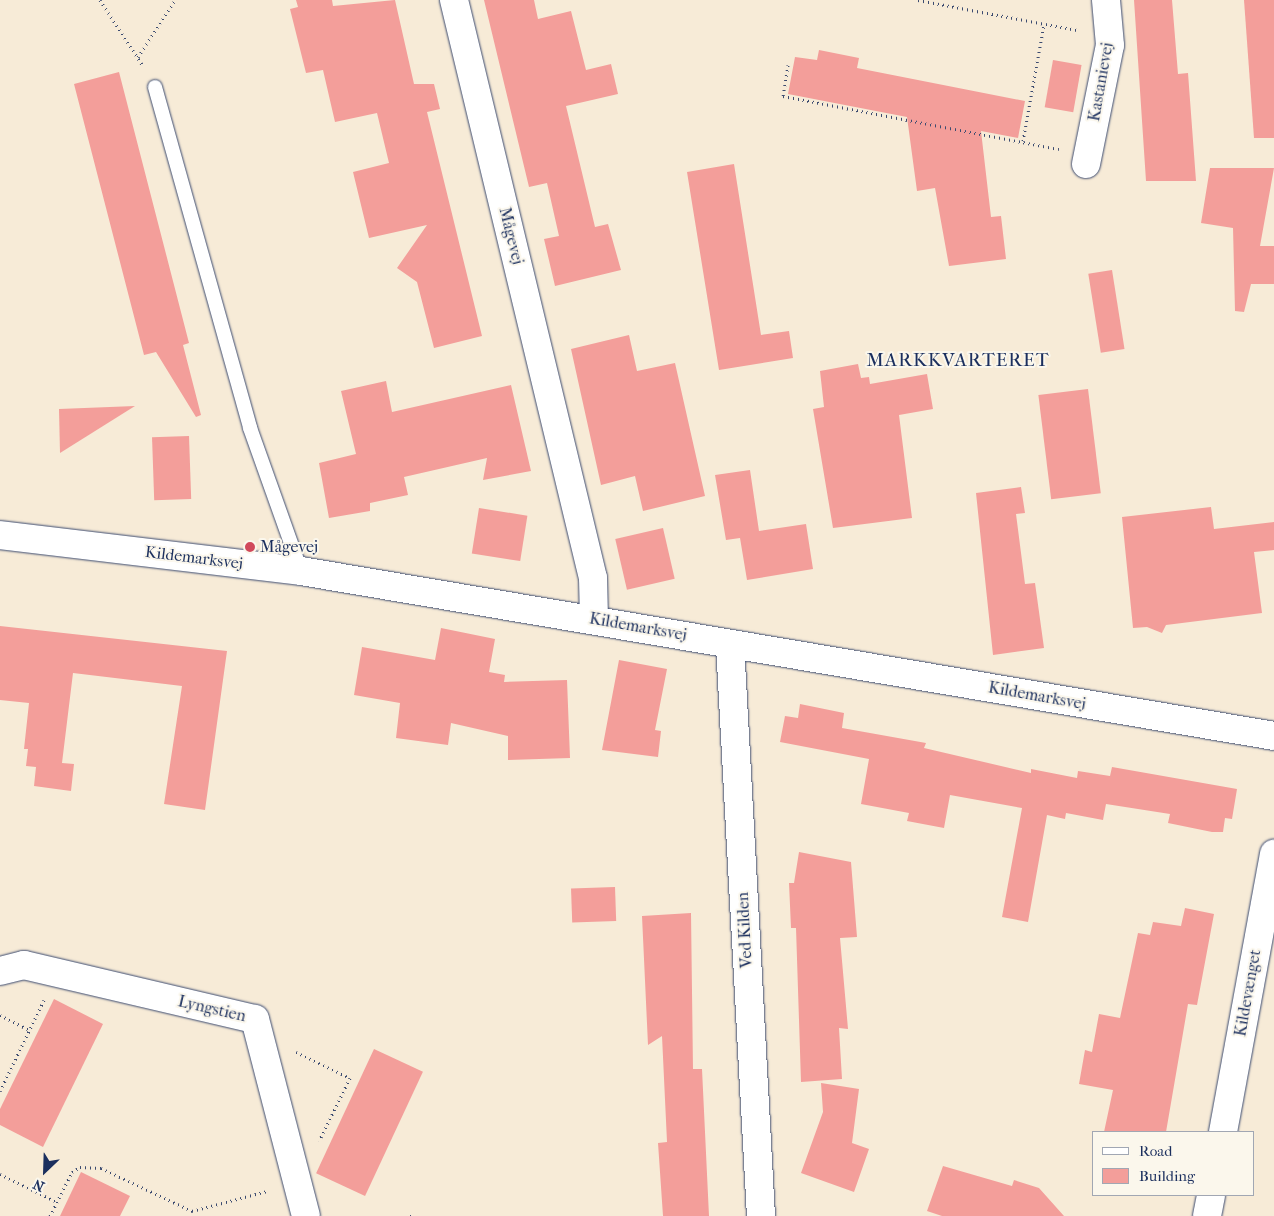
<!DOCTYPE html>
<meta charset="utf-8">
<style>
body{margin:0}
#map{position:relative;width:1274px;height:1216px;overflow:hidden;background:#f7ebd7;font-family:"IM FELL French Canon",serif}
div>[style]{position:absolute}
.building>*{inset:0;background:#f39e9a;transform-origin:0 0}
.path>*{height:3px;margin-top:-1.5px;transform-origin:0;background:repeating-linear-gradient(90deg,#3c4b70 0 1px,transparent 0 5px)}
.roads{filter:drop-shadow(0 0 1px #3c4b70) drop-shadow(0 0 1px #3c4b70)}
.lane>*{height:14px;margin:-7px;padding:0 7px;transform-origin:7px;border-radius:7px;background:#fff}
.street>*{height:28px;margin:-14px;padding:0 14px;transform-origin:14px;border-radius:14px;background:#fff}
.dots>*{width:14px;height:14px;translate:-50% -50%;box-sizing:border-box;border:2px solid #fbf7ec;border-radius:50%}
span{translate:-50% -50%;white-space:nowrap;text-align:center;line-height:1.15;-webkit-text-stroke:4px #fbf7ec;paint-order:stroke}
.street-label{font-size:16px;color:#1b2f5e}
.poi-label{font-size:16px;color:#1b2f5e}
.left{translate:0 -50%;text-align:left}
.quarter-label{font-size:19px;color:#1b2f5e;letter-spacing:1px}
.legend{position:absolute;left:1092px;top:1131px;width:162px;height:65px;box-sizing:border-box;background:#fbf7ec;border:1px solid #a1a7b3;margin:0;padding:6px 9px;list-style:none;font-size:15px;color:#1b2f5e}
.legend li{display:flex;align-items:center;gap:10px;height:25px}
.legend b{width:25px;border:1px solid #a1a7b3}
.north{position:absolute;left:20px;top:1146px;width:50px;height:50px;-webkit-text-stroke:4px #fbf7ec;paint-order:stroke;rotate:204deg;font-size:14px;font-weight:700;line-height:20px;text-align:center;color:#1b2f5e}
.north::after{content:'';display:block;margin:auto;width:18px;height:22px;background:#1b2f5e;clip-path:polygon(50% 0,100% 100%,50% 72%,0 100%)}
</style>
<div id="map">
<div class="building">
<i style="clip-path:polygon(296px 0,332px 0,333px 6px,395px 0,414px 84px,434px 84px,440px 109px,427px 112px,482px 336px,434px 348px,417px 282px,397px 268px,427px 225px,369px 238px,353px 172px,389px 163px,377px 113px,335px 122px,323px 70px,306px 73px,290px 9px,298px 7px)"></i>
<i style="clip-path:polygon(484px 0,534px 0,538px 19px,571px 11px,586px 70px,611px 64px,618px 94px,566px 106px,595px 227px,608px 224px,621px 270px,555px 286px,544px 239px,559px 236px,547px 183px,529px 187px)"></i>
<i style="clip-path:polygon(1134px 0,1172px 0,1178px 74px,1188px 73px,1196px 181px,1146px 181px)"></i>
<i style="clip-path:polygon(1244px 0,1274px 0,1274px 138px,1254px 138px)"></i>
<i style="clip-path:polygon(819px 50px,859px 58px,857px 68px,1025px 101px,1018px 138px,981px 131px,991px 217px,1001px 216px,1006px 259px,949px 266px,935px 188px,917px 191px,907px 117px,788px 94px,795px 57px,817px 60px)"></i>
<i style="left:1053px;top:60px;width:29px;height:48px;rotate:10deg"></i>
<i style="clip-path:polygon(119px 72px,189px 343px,183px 345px,201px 415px,196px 417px,156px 352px,144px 355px,74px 84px)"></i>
<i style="clip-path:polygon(734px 164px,761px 335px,789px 331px,793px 358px,719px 370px,687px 172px)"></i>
<i style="clip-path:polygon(1210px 168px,1274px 168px,1260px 246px,1274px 246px,1274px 284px,1251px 284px,1244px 312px,1235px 311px,1233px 228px,1201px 223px)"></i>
<i style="left:1112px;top:270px;width:80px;height:24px;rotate:81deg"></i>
<i style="clip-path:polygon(629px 335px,637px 371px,675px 363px,705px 496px,643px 511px,635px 476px,601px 485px,571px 349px)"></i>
<i style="clip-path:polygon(858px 364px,861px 378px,869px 377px,870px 384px,927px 374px,933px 409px,899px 415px,912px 518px,833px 528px,813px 409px,824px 407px,820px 371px)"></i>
<i style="clip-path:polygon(386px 381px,392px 412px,511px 385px,531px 471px,483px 480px,487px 458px,404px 477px,408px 495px,370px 503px,370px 511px,329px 518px,319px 463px,356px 454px,341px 391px)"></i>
<i style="left:1088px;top:389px;width:105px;height:50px;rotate:83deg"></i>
<i style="clip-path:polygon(135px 406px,60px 453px,59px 409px)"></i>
<i style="left:189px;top:436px;width:63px;height:37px;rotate:88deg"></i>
<i style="clip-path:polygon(750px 470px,759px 531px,806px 524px,813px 569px,747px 580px,740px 538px,726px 540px,715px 475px)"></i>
<i style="clip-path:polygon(1021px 487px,1025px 513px,1016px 514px,1025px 584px,1035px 583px,1044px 648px,993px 655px,976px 493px)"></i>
<i style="clip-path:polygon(1211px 507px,1214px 529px,1274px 522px,1274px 550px,1254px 552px,1262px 613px,1166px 625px,1162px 633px,1147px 627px,1133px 628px,1122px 517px)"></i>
<i style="left:479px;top:508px;width:49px;height:46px;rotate:9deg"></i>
<i style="left:663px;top:528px;width:52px;height:49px;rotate:77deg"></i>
<i style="clip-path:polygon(0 626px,227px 651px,205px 810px,164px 804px,182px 686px,73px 673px,62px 763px,74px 764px,71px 791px,34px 786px,36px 767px,26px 766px,28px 749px,24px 749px,29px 703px,0 700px)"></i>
<i style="clip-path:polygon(441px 628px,495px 639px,489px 672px,505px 675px,504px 682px,567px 680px,570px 758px,508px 760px,508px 736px,451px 723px,448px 745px,396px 738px,400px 703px,354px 695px,362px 647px,435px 660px)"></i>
<i style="clip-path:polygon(619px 660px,667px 669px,655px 730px,661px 731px,658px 757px,602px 750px)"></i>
<i style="clip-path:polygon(800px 704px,844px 713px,842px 728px,926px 743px,924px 748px,1031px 773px,1031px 769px,1077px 778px,1078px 771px,1110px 776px,1112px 767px,1237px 789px,1232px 819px,1225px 818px,1223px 832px,1212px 832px,1168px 823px,1170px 814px,1106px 804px,1103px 820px,1066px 813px,1065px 819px,1047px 815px,1028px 922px,1002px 917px,1022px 808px,950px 795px,944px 828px,907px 821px,909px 813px,861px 804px,869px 759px,780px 742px,785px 716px,798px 718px)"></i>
<i style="clip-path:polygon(799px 852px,851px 862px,857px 937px,840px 938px,848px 1029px,839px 1028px,842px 1079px,801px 1082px,796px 928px,791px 928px,789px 883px,794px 883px)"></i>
<i style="left:615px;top:887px;width:34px;height:44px;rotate:88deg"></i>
<i style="clip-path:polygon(1185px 908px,1214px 914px,1197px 1005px,1188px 1004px,1166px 1132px,1104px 1132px,1113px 1090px,1079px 1084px,1085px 1050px,1092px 1052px,1099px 1014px,1120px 1018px,1138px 933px,1150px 935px,1153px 922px,1181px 926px)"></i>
<i style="clip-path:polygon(691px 913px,693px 1069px,702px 1069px,709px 1216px,663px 1216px,658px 1143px,667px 1142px,662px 1036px,648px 1045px,642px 916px)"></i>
<i style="clip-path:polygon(54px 999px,103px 1024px,43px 1147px,0 1125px,0 1109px)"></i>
<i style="left:374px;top:1049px;width:54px;height:137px;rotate:25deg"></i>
<i style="clip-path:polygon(821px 1083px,859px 1089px,852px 1143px,869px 1149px,854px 1192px,801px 1173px,823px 1112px)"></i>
<i style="clip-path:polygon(943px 1166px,1012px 1186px,1014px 1180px,1039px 1188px,1064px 1216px,942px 1216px,927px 1211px)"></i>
<i style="clip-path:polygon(81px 1172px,130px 1196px,120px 1216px,60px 1216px)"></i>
</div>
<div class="path">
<i style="left:100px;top:0;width:79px;rotate:56.9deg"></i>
<i style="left:918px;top:0;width:162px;rotate:10.7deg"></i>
<i style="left:138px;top:57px;width:68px;rotate:-57deg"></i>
<i style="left:788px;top:65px;width:31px;rotate:99deg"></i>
<i style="left:783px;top:96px;width:281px;rotate:10.9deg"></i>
<i style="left:1023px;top:141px;width:119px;rotate:-79.8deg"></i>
<i style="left:0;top:1015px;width:34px;rotate:27deg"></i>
<i style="left:296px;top:1052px;width:60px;rotate:25.7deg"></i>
<i style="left:350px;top:1078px;width:70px;rotate:116.2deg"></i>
<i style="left:0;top:1091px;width:101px;rotate:-64.2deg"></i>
<i style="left:0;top:1174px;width:64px;rotate:26.2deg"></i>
<i style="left:50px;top:1216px;width:49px;rotate:-63.4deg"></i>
<i style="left:72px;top:1172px;width:9px;rotate:-32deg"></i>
<i style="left:80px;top:1167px;width:21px;rotate:3deg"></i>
<i style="left:101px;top:1168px;width:101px;rotate:25.3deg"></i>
<i style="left:192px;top:1211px;width:78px;rotate:-14.9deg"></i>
<i style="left:411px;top:1216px;width:4px;rotate:-56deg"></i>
</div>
<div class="roads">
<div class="lane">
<i style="left:155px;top:87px;width:354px;rotate:74.4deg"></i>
<i style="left:250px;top:428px;width:152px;rotate:70.4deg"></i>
</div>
<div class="street">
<i style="left:454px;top:0;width:594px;rotate:76.48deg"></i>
<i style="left:593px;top:578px;width:40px;rotate:88.6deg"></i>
<i style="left:1086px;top:164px;width:121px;rotate:-78.6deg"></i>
<i style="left:1110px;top:45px;width:45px;rotate:-95.1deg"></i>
<i style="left:0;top:535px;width:303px;rotate:6.8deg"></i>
<i style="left:301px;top:571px;width:987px;rotate:9.62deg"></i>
<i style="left:730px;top:644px;width:573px;rotate:86.9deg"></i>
<i style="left:0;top:971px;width:25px;rotate:-14deg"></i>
<i style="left:24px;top:965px;width:237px;rotate:13.2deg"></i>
<i style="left:255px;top:1019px;width:203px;rotate:75.5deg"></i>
<i style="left:1223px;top:1132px;width:283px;rotate:-79.6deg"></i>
<i style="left:1207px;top:1216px;width:21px;rotate:-79deg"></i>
</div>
</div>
<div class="dots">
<i style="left:250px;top:547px;background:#d1495b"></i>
</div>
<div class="street-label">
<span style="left:1101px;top:82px;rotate:-80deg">Kastanievej</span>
<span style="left:511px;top:236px;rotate:76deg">Mågevej</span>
<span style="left:194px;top:558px;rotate:7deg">Kildemarksvej</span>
<span style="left:638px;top:627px;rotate:10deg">Kildemarksvej</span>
<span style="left:1037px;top:696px;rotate:10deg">Kildemarksvej</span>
<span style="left:745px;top:930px;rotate:-93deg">Ved Kilden</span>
<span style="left:1248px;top:993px;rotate:-80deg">Kildevænget</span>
<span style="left:212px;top:1009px;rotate:13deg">Lyngstien</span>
</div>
<div class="poi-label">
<span class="left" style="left:260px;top:547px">Mågevej</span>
</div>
<div class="quarter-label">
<span style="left:958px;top:361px">MARKKVARTERET</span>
</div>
<ul class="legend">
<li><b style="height:6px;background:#fff"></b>Road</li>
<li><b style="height:14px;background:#f39e9a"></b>Building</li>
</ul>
<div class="north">N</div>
</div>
